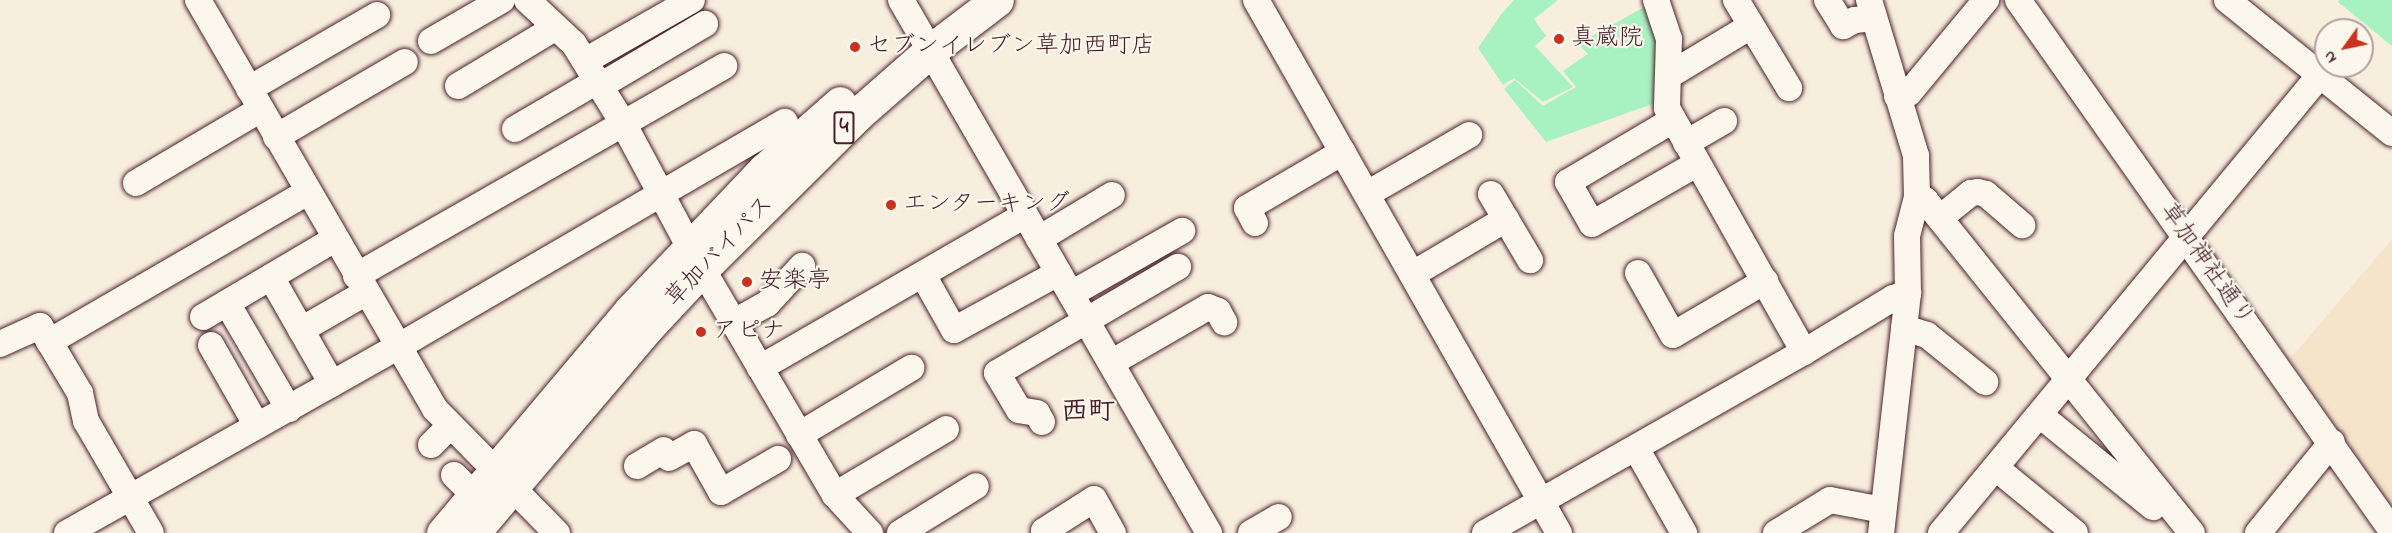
<!DOCTYPE html>
<meta charset="utf-8">
<style>
body{margin:0}
#map{position:relative;width:2392px;height:533px;overflow:hidden;background:#f8eedd;font-family:"Indie Flower","Klee One",sans-serif}
div>[style]{position:absolute}
.built>*{inset:0;background:#f5e3ca}
.green>*{inset:0;background:#a8f1c0}
.roads{filter:drop-shadow(0 0 2px #4a1f2b) drop-shadow(0 0 2px #4a1f2b)}
.minor>*{height:26px;margin:-13px;padding:0 13px;transform-origin:13px;border-radius:13px;background:#fbf7ec}
.highway>*{height:33px;margin:-16.5px;padding:0 16.5px;transform-origin:16.5px;border-radius:16.5px;background:#fbf7ec}
.dots>*{width:16px;height:16px;translate:-50% -50%;box-sizing:border-box;border:3px solid #fbf7ec;border-radius:50%}
span{translate:-50% -50%;white-space:nowrap;text-align:center;line-height:1.15;-webkit-text-stroke:4.5px #fbf7ec;paint-order:stroke}
.shield-label span{padding:2px 4px;background:#fbf7ec;border:2px solid;border-radius:4px;-webkit-text-stroke-width:0}
.shield-label{font-size:22px;color:#4a1f2b;font-weight:700}
.poi-label{font-size:24px;color:#4a1f2b}
.left{translate:0 -50%;text-align:left}
.street-label{font-size:24px;color:#4a1f2b}
.quarter-label{font-size:27px;color:#4a1f2b;font-weight:700}
.north{position:absolute;left:2314px;top:18px;width:60px;height:60px;box-sizing:border-box;background:#fbf7ec;border:2px solid #b4a19f;border-radius:50%;rotate:237deg;font-size:16px;font-weight:700;line-height:24px;text-align:center;color:#4a1f2b}
.north::after{content:'';display:block;margin:auto;width:21px;height:27px;background:#c8321e;clip-path:polygon(50% 0,100% 100%,50% 72%,0 100%)}
</style>
<div id="map">
<div class="built">
<i style="clip-path:polygon(2392px 239px,2392px 508px,2290px 359px)"></i>
</div>
<div class="green">
<i style="clip-path:polygon(1514px 0,1558px 0,1534px 19px,1546px 36px,1535px 46px,1573px 87px,1543px 102px,1514px 78px,1503px 85px,1478px 48px,1502px 13px)"></i>
<i style="clip-path:polygon(2339px 0,2392px 0,2392px 46px,2338px 2px)"></i>
<i style="clip-path:polygon(1646px 6px,1660px 42px,1655px 103px,1546px 142px,1504px 89px,1515px 80px,1543px 106px,1576px 87px,1563px 71px,1588px 54px,1578px 44px)"></i>
</div>
<div class="roads">
<div class="minor">
<i style="left:198px;top:0;width:473px;rotate:59.9deg"></i>
<i style="left:435px;top:409px;width:174px;rotate:45.5deg"></i>
<i style="left:527px;top:0;width:64px;rotate:43.1deg"></i>
<i style="left:574px;top:44px;width:93px;rotate:58.2deg"></i>
<i style="left:623px;top:123px;width:142px;rotate:61.8deg"></i>
<i style="left:690px;top:248px;width:286px;rotate:59.6deg"></i>
<i style="left:835px;top:495px;width:52px;rotate:47.4deg"></i>
<i style="left:901px;top:0;width:616px;rotate:59.98deg"></i>
<i style="left:1256px;top:0;width:613px;rotate:60.38deg"></i>
<i style="left:1656px;top:0;width:41px;rotate:71.6deg"></i>
<i style="left:1669px;top:39px;width:69px;rotate:91.7deg"></i>
<i style="left:1667px;top:108px;width:280px;rotate:60.7deg"></i>
<i style="left:1736px;top:0;width:103px;rotate:58.9deg"></i>
<i style="left:1827px;top:0;width:31px;rotate:58deg"></i>
<i style="left:1843px;top:26px;width:13px;rotate:-27deg"></i>
<i style="left:1855px;top:20px;width:19px;rotate:-6deg"></i>
<i style="left:1869px;top:0;width:163px;rotate:73.2deg"></i>
<i style="left:1916px;top:156px;width:41px;rotate:88.6deg"></i>
<i style="left:1917px;top:197px;width:40px;rotate:104.4deg"></i>
<i style="left:1907px;top:236px;width:57px;rotate:89deg"></i>
<i style="left:1908px;top:293px;width:242px;rotate:96.4deg"></i>
<i style="left:2018px;top:0;width:649px;rotate:54.84deg"></i>
<i style="left:2227px;top:0;width:212px;rotate:38.9deg"></i>
<i style="left:431px;top:41px;width:82px;rotate:-30deg"></i>
<i style="left:585px;top:61px;width:123px;rotate:-29.7deg"></i>
<i style="left:1668px;top:76px;width:97px;rotate:-31.1deg"></i>
<i style="left:458px;top:86px;width:114px;rotate:-31deg"></i>
<i style="left:600px;top:86px;width:122px;rotate:-30.6deg"></i>
<i style="left:249px;top:89px;width:148px;rotate:-30deg"></i>
<i style="left:1897px;top:96px;width:12px;rotate:-14deg"></i>
<i style="left:1909px;top:93px;width:121px;rotate:-50.4deg"></i>
<i style="left:1673px;top:120px;width:122px;rotate:149.4deg"></i>
<i style="left:1568px;top:182px;width:48px;rotate:60.3deg"></i>
<i style="left:1592px;top:224px;width:122px;rotate:-29.9deg"></i>
<i style="left:515px;top:129px;width:95px;rotate:-30.3deg"></i>
<i style="left:276px;top:137px;width:149px;rotate:-30.2deg"></i>
<i style="left:1686px;top:143px;width:44px;rotate:-30.1deg"></i>
<i style="left:136px;top:183px;width:145px;rotate:-30.6deg"></i>
<i style="left:1367px;top:194px;width:118px;rotate:-30deg"></i>
<i style="left:1491px;top:194px;width:77px;rotate:59.4deg"></i>
<i style="left:1917px;top:197px;width:9px;rotate:21deg"></i>
<i style="left:1925px;top:200px;width:427px;rotate:51.3deg"></i>
<i style="left:1940px;top:218px;width:40px;rotate:-39deg"></i>
<i style="left:1971px;top:193px;width:7px;rotate:-8deg"></i>
<i style="left:1978px;top:192px;width:8px;rotate:14deg"></i>
<i style="left:1986px;top:194px;width:48px;rotate:40.7deg"></i>
<i style="left:1255px;top:223px;width:17px;rotate:-118deg"></i>
<i style="left:1247px;top:208px;width:111px;rotate:-30.3deg"></i>
<i style="left:1039px;top:239px;width:85px;rotate:-31.1deg"></i>
<i style="left:1638px;top:273px;width:71px;rotate:60.6deg"></i>
<i style="left:1673px;top:335px;width:107px;rotate:-30.4deg"></i>
<i style="left:1413px;top:274px;width:108px;rotate:-30.6deg"></i>
<i style="left:923px;top:275px;width:63px;rotate:60.6deg"></i>
<i style="left:954px;top:330px;width:119px;rotate:-28.7deg"></i>
<i style="left:356px;top:276px;width:424px;rotate:-29.7deg"></i>
<i style="left:271px;top:277px;width:123px;rotate:60.3deg"></i>
<i style="left:1071px;top:294px;width:128px;rotate:-29.6deg"></i>
<i style="left:227px;top:303px;width:123px;rotate:59.7deg"></i>
<i style="left:203px;top:317px;width:153px;rotate:-30.6deg"></i>
<i style="left:734px;top:322px;width:38px;rotate:-29deg"></i>
<i style="left:767px;top:304px;width:52px;rotate:-47.4deg"></i>
<i style="left:1904px;top:328px;width:24px;rotate:17deg"></i>
<i style="left:1927px;top:335px;width:75px;rotate:39deg"></i>
<i style="left:301px;top:330px;width:74px;rotate:-30deg"></i>
<i style="left:49px;top:342px;width:299px;rotate:-30.1deg"></i>
<i style="left:0;top:344px;width:44px;rotate:-24.2deg"></i>
<i style="left:40px;top:326px;width:78px;rotate:59.2deg"></i>
<i style="left:80px;top:393px;width:29px;rotate:78deg"></i>
<i style="left:86px;top:421px;width:129px;rotate:59.9deg"></i>
<i style="left:211px;top:345px;width:93px;rotate:60.4deg"></i>
<i style="left:1111px;top:363px;width:112px;rotate:-30deg"></i>
<i style="left:1208px;top:307px;width:11px;rotate:22deg"></i>
<i style="left:1218px;top:311px;width:13px;rotate:61deg"></i>
<i style="left:760px;top:368px;width:306px;rotate:-30deg"></i>
<i style="left:2040px;top:415px;width:146px;rotate:39.2deg"></i>
<i style="left:1042px;top:422px;width:10px;rotate:-119deg"></i>
<i style="left:1037px;top:413px;width:18px;rotate:-171deg"></i>
<i style="left:1019px;top:410px;width:43px;rotate:-120.7deg"></i>
<i style="left:997px;top:373px;width:210px;rotate:-30.4deg"></i>
<i style="left:799px;top:435px;width:131px;rotate:-30.9deg"></i>
<i style="left:431px;top:445px;width:27px;rotate:-45deg"></i>
<i style="left:1636px;top:448px;width:98px;rotate:60.5deg"></i>
<i style="left:669px;top:458px;width:29px;rotate:-29deg"></i>
<i style="left:694px;top:444px;width:55px;rotate:60.6deg"></i>
<i style="left:721px;top:492px;width:66px;rotate:-30.1deg"></i>
<i style="left:637px;top:466px;width:31px;rotate:-31deg"></i>
<i style="left:1996px;top:468px;width:102px;rotate:39.4deg"></i>
<i style="left:454px;top:475px;width:28px;rotate:45deg"></i>
<i style="left:835px;top:495px;width:129px;rotate:-30.7deg"></i>
<i style="left:67px;top:533px;width:391px;rotate:-29.4deg"></i>
<i style="left:408px;top:341px;width:436px;rotate:-30.2deg"></i>
<i style="left:900px;top:533px;width:89px;rotate:-31.7deg"></i>
<i style="left:1045px;top:533px;width:2px;rotate:-117deg"></i>
<i style="left:1044px;top:531px;width:59px;rotate:-32.6deg"></i>
<i style="left:1094px;top:499px;width:39px;rotate:61deg"></i>
<i style="left:1251px;top:533px;width:32px;rotate:-30deg"></i>
<i style="left:1485px;top:533px;width:367px;rotate:-29.6deg"></i>
<i style="left:1804px;top:352px;width:104px;rotate:-31.2deg"></i>
<i style="left:1893px;top:298px;width:16px;rotate:-18deg"></i>
<i style="left:1776px;top:533px;width:63px;rotate:-31.4deg"></i>
<i style="left:1830px;top:500px;width:54px;rotate:10.7deg"></i>
<i style="left:1941px;top:533px;width:594px;rotate:-50.39deg"></i>
<i style="left:2258px;top:533px;width:117px;rotate:-50.9deg"></i>
</div>
<div class="highway">
<i style="left:443px;top:533px;width:292px;rotate:-49.9deg"></i>
<i style="left:631px;top:310px;width:193px;rotate:-46.5deg"></i>
<i style="left:764px;top:170px;width:101px;rotate:-41.4deg"></i>
<i style="left:473px;top:533px;width:269px;rotate:-49.7deg"></i>
<i style="left:647px;top:328px;width:82px;rotate:-47deg"></i>
<i style="left:703px;top:268px;width:218px;rotate:-44.8deg"></i>
<i style="left:858px;top:114px;width:96px;rotate:-41.2deg"></i>
<i style="left:930px;top:51px;width:84px;rotate:-37.3deg"></i>
</div>
</div>
<div class="dots">
<i style="left:1559px;top:39px;background:#c8321e"></i>
<i style="left:855px;top:47px;background:#c8321e"></i>
<i style="left:891px;top:205px;background:#c8321e"></i>
<i style="left:747px;top:282px;background:#c8321e"></i>
<i style="left:701px;top:332px;background:#c8321e"></i>
</div>
<div class="shield-label">
<span style="left:844px;top:128px">4</span>
</div>
<div class="poi-label">
<span class="left" style="left:1571px;top:39px">真蔵院</span>
<span class="left" style="left:867px;top:47px">セブンイレブン草加西町店</span>
<span class="left" style="left:903px;top:205px">エンターキング</span>
<span class="left" style="left:759px;top:282px">安楽亭</span>
<span class="left" style="left:713px;top:332px">アピナ</span>
</div>
<div class="street-label">
<span style="left:720px;top:252px;rotate:-46deg">草加バイパス</span>
<span style="left:2206px;top:265px;rotate:55deg">草加神社通り</span>
</div>
<div class="quarter-label">
<span style="left:1088px;top:413px">西町</span>
</div>
<div class="north">N</div>
</div>
